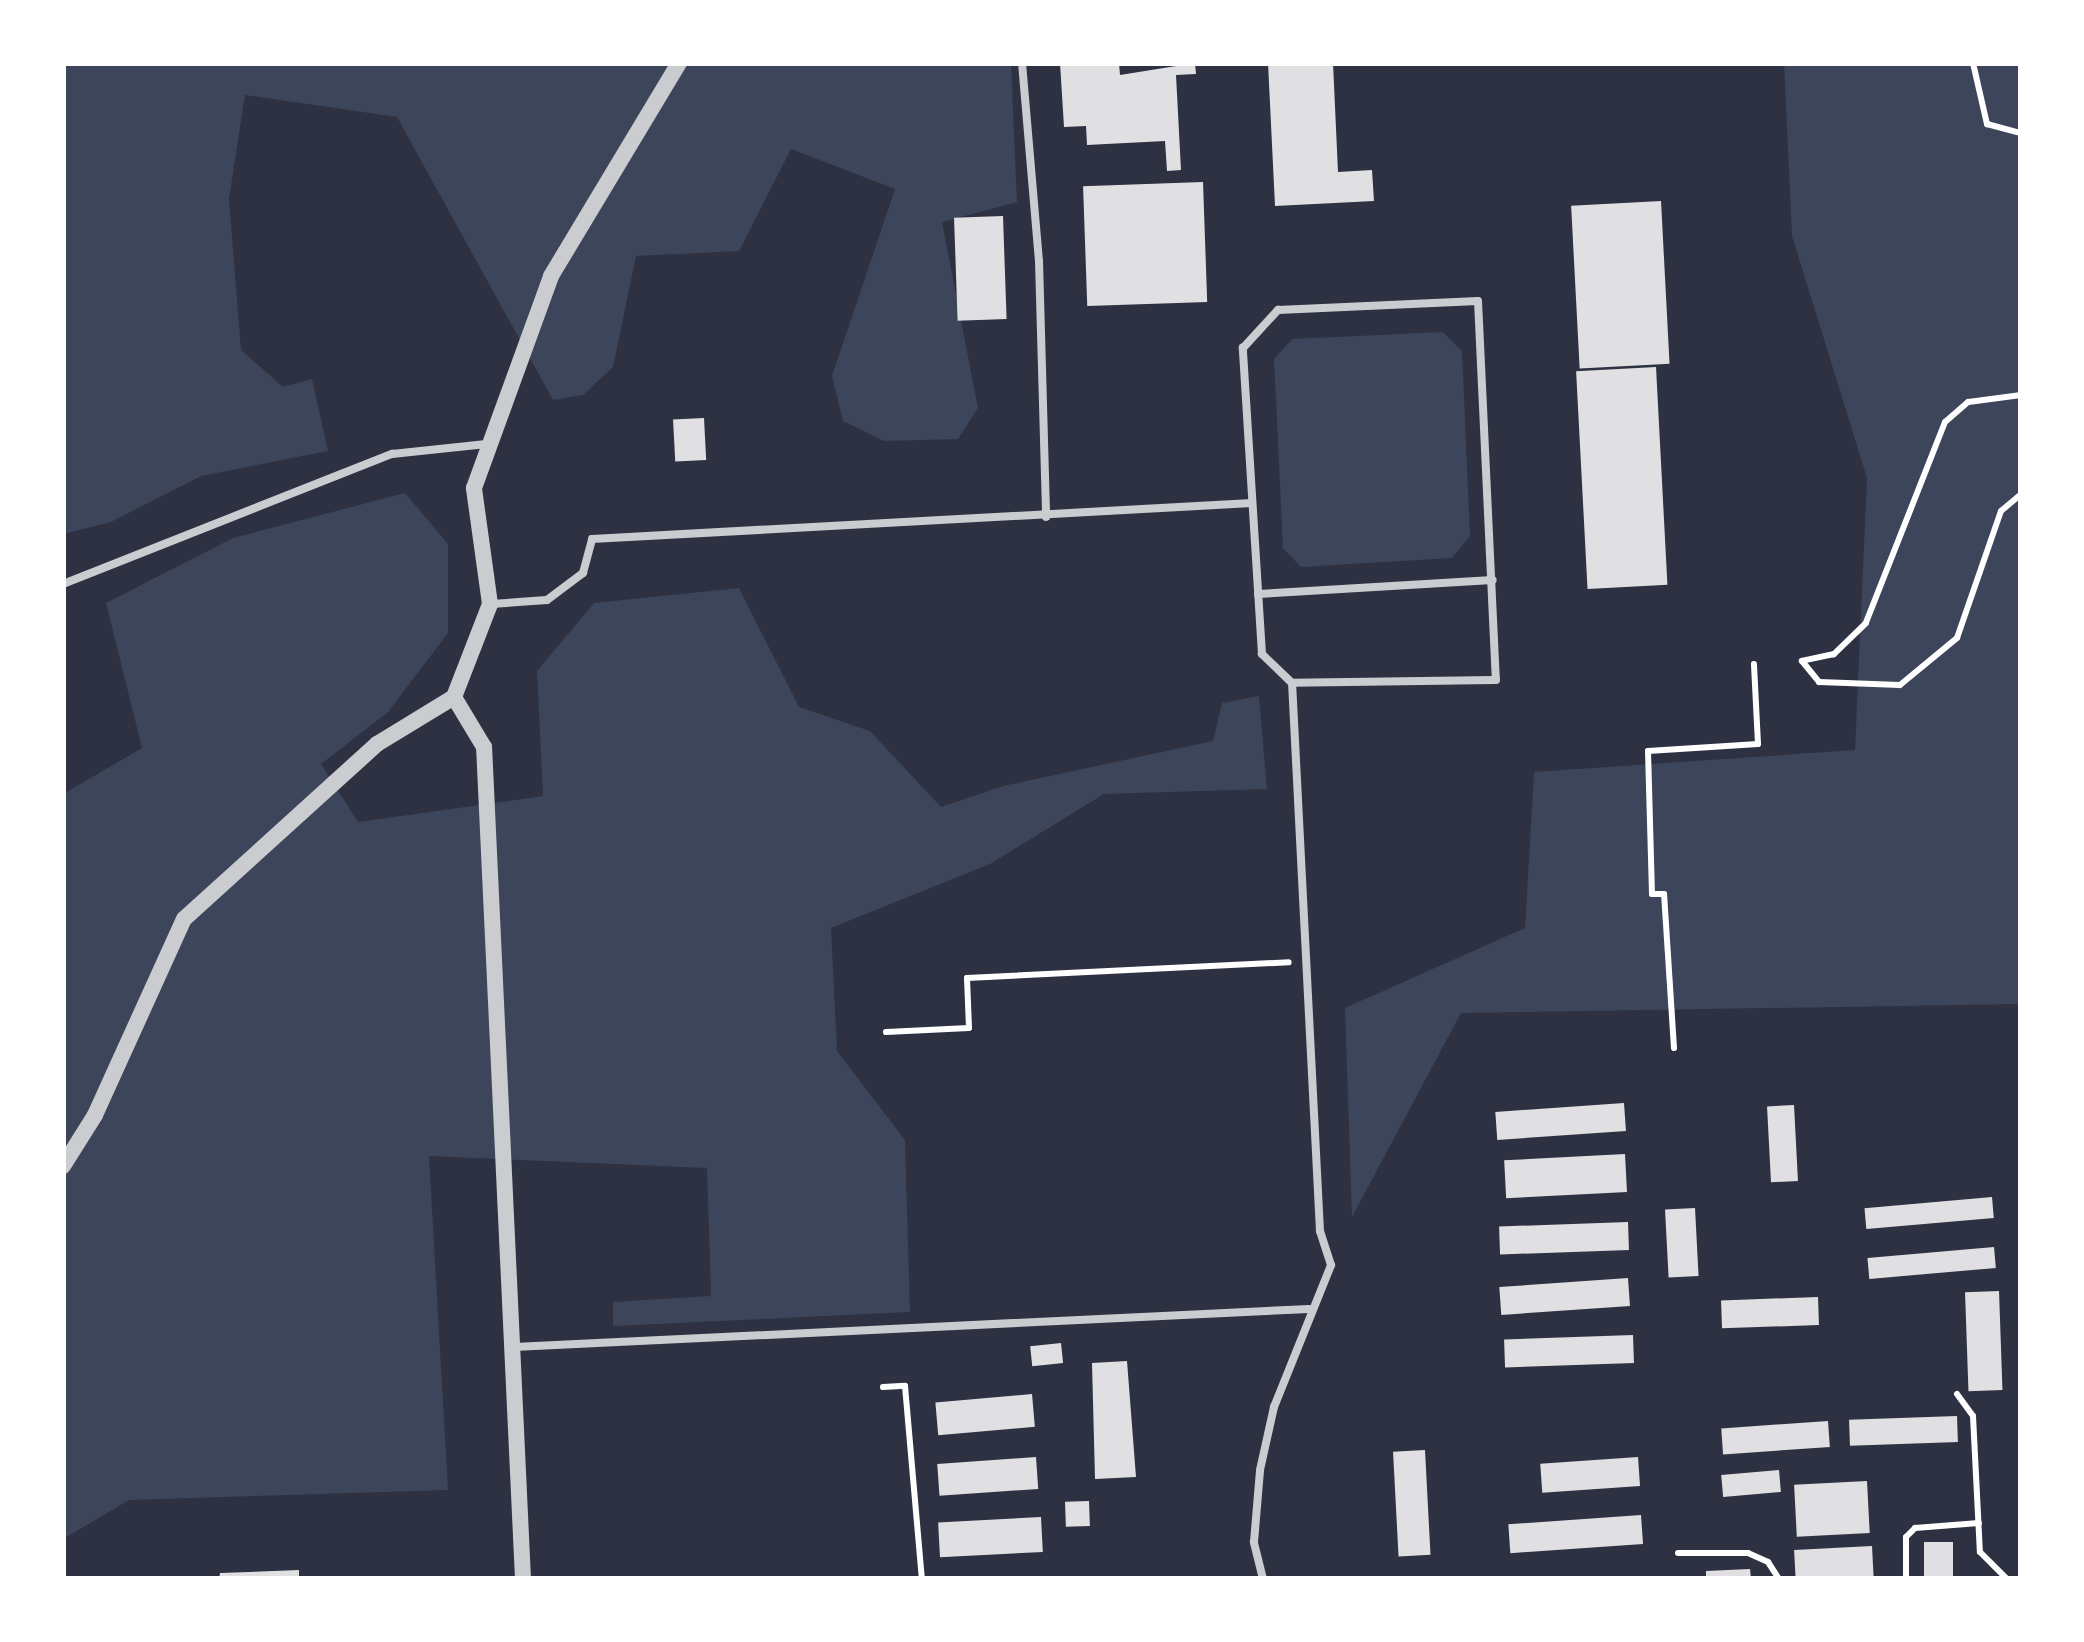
<!DOCTYPE html>
<style>
body{margin:0}
#map{position:relative;width:2084px;height:1642px;overflow:hidden;background:#2d3142;font-family:"Crimson Pro",serif}
div>[style]{position:absolute}
.green>*{inset:0;background:#3c4559}
.building>*{inset:0;background:#e0e0e3;transform-origin:0 0}
.path>*{height:6px;margin:-3px;padding:0 3px;transform-origin:3px;border-radius:3px;background:#fff}
.service>*{height:8px;margin:-4px;padding:0 4px;transform-origin:4px;border-radius:4px;background:#caccd0}
.tertiary>*{height:16px;margin:-8px;padding:0 8px;transform-origin:8px;border-radius:8px;background:#caccd0}
span{translate:-50% -50%;white-space:nowrap;text-align:center;line-height:1.15;-webkit-text-stroke:10px #fff;paint-order:stroke}
.frame{position:absolute;inset:0;border:66px solid #fff;pointer-events:none}
</style>
<div id="map">
<div class="green">
<i style="clip-path:polygon(63px 63px,1011px 63px,1017px 202px,942px 222px,978px 408px,958px 439px,884px 441px,843px 421px,832px 376px,895px 189px,791px 149px,739px 251px,636px 256px,613px 367px,583px 395px,553px 400px,397px 117px,245px 95px,229px 199px,241px 350px,283px 387px,312px 379px,328px 451px,201px 476px,111px 522px,63px 534px)"></i>
<i style="clip-path:polygon(1784px 63px,2021px 63px,2021px 1004px,1461px 1013px,1352px 1217px,1345px 1008px,1525px 928px,1534px 772px,1855px 750px,1867px 478px,1792px 236px)"></i>
<i style="clip-path:polygon(1443px 332px,1462px 351px,1470px 536px,1452px 558px,1301px 567px,1283px 548px,1274px 359px,1292px 339px)"></i>
<i style="clip-path:polygon(405px 493px,448px 544px,448px 633px,388px 712px,321px 764px,358px 822px,543px 796px,537px 671px,594px 603px,739px 588px,799px 707px,870px 731px,941px 807px,1003px 786px,1213px 741px,1222px 703px,1259px 696px,1267px 789px,1104px 794px,990px 864px,831px 928px,837px 1051px,905px 1140px,910px 1312px,613px 1326px,613px 1302px,711px 1296px,707px 1168px,429px 1156px,448px 1490px,129px 1500px,63px 1539px,63px 794px,142px 748px,106px 603px,233px 538px)"></i>
</div>
<div class="building">
<i style="clip-path:polygon(1060px 63px,1119px 63px,1120px 75px,1195px 63px,1196px 74px,1176px 75px,1181px 170px,1167px 171px,1165px 141px,1087px 145px,1086px 126px,1064px 127px)"></i>
<i style="clip-path:polygon(1268px 63px,1333px 63px,1338px 172px,1372px 170px,1374px 201px,1275px 206px)"></i>
<i style="left:1203px;top:182px;width:120px;height:120px;rotate:88deg"></i>
<i style="left:1661px;top:201px;width:163px;height:90px;rotate:87deg"></i>
<i style="left:1003px;top:216px;width:103px;height:49px;rotate:88deg"></i>
<i style="left:1656px;top:367px;width:218px;height:80px;rotate:87deg"></i>
<i style="left:704px;top:418px;width:42px;height:31px;rotate:87deg"></i>
<i style="left:1624px;top:1103px;width:28px;height:129px;rotate:86deg"></i>
<i style="left:1794px;top:1105px;width:76px;height:27px;rotate:87deg"></i>
<i style="left:1625px;top:1154px;width:38px;height:121px;rotate:87deg"></i>
<i style="left:1992px;top:1197px;width:21px;height:128px;rotate:85deg"></i>
<i style="left:1695px;top:1208px;width:68px;height:30px;rotate:87deg"></i>
<i style="left:1628px;top:1222px;width:28px;height:129px;rotate:88deg"></i>
<i style="left:1994px;top:1247px;width:21px;height:127px;rotate:85deg"></i>
<i style="left:1628px;top:1278px;width:28px;height:129px;rotate:86deg"></i>
<i style="left:1999px;top:1291px;width:99px;height:34px;rotate:88deg"></i>
<i style="left:1818px;top:1297px;width:28px;height:97px;rotate:88deg"></i>
<i style="left:1633px;top:1335px;width:28px;height:129px;rotate:88deg"></i>
<i style="left:1061px;top:1343px;width:20px;height:31px;rotate:84deg"></i>
<i style="clip-path:polygon(1127px 1361px,1136px 1477px,1095px 1479px,1092px 1363px)"></i>
<i style="left:1032px;top:1394px;width:33px;height:97px;rotate:85deg"></i>
<i style="left:1957px;top:1416px;width:26px;height:108px;rotate:88deg"></i>
<i style="left:1828px;top:1421px;width:26px;height:107px;rotate:86deg"></i>
<i style="left:1425px;top:1450px;width:105px;height:32px;rotate:87deg"></i>
<i style="left:1036px;top:1457px;width:32px;height:99px;rotate:86deg"></i>
<i style="left:1638px;top:1457px;width:29px;height:98px;rotate:86deg"></i>
<i style="left:1779px;top:1470px;width:22px;height:58px;rotate:85deg"></i>
<i style="left:1867px;top:1481px;width:52px;height:73px;rotate:87deg"></i>
<i style="left:1089px;top:1501px;width:25px;height:24px;rotate:88deg"></i>
<i style="left:1641px;top:1515px;width:29px;height:133px;rotate:86deg"></i>
<i style="left:1041px;top:1517px;width:35px;height:103px;rotate:87deg"></i>
<i style="left:1924px;top:1542px;width:29px;height:37px"></i>
<i style="left:1872px;top:1546px;width:33px;height:78px;rotate:87deg"></i>
<i style="clip-path:polygon(1750px 1569px,1751px 1579px,1706px 1579px,1706px 1571px)"></i>
<i style="clip-path:polygon(299px 1570px,299px 1579px,219px 1579px,220px 1573px)"></i>
</div>
<div class="path">
<i style="left:1973px;top:63px;width:63px;rotate:77.1deg"></i>
<i style="left:1987px;top:124px;width:35px;rotate:15deg"></i>
<i style="left:2021px;top:395px;width:53px;rotate:172.5deg"></i>
<i style="left:1968px;top:402px;width:30px;rotate:139deg"></i>
<i style="left:1945px;top:422px;width:216px;rotate:111.5deg"></i>
<i style="left:1866px;top:623px;width:45px;rotate:135.9deg"></i>
<i style="left:1834px;top:654px;width:33px;rotate:168deg"></i>
<i style="left:1802px;top:661px;width:27px;rotate:51deg"></i>
<i style="left:1819px;top:682px;width:81px;rotate:2.1deg"></i>
<i style="left:1900px;top:685px;width:74px;rotate:-39.5deg"></i>
<i style="left:1957px;top:638px;width:134px;rotate:-70.9deg"></i>
<i style="left:2001px;top:511px;width:26px;rotate:-40deg"></i>
<i style="left:886px;top:1032px;width:83px;rotate:-2.8deg"></i>
<i style="left:969px;top:1028px;width:50px;rotate:-92.3deg"></i>
<i style="left:967px;top:978px;width:322px;rotate:-2.8deg"></i>
<i style="left:1674px;top:1048px;width:154px;rotate:-93.7deg"></i>
<i style="left:1664px;top:894px;width:12px;rotate:180deg"></i>
<i style="left:1652px;top:894px;width:143px;rotate:-91.6deg"></i>
<i style="left:1648px;top:751px;width:110px;rotate:-3.6deg"></i>
<i style="left:1758px;top:744px;width:80px;rotate:-92.9deg"></i>
<i style="left:883px;top:1387px;width:22px;rotate:-3deg"></i>
<i style="left:905px;top:1386px;width:194px;rotate:85deg"></i>
<i style="left:1957px;top:1394px;width:27px;rotate:54deg"></i>
<i style="left:1973px;top:1416px;width:136px;rotate:87.1deg"></i>
<i style="left:1980px;top:1552px;width:38px;rotate:45deg"></i>
<i style="left:1678px;top:1553px;width:70px"></i>
<i style="left:1748px;top:1553px;width:22px;rotate:24deg"></i>
<i style="left:1768px;top:1562px;width:20px;rotate:57deg"></i>
<i style="left:1906px;top:1579px;width:42px;rotate:-90deg"></i>
<i style="left:1906px;top:1537px;width:13px;rotate:-45deg"></i>
<i style="left:1915px;top:1528px;width:64px;rotate:-4.5deg"></i>
</div>
<div class="service">
<i style="left:1022px;top:63px;width:199px;rotate:85.1deg"></i>
<i style="left:1039px;top:261px;width:256px;rotate:88.4deg"></i>
<i style="left:63px;top:584px;width:354px;rotate:-21.6deg"></i>
<i style="left:392px;top:454px;width:95px;rotate:-6.1deg"></i>
<i style="left:1258px;top:594px;width:235px;rotate:-3.4deg"></i>
<i style="left:492px;top:604px;width:55px;rotate:-4.2deg"></i>
<i style="left:547px;top:600px;width:45px;rotate:-36.9deg"></i>
<i style="left:583px;top:573px;width:35px;rotate:-75deg"></i>
<i style="left:592px;top:539px;width:661px;rotate:-3.12deg"></i>
<i style="left:514px;top:1347px;width:796px;rotate:-2.74deg"></i>
<i style="left:1263px;top:1579px;width:38px;rotate:-104deg"></i>
<i style="left:1254px;top:1542px;width:72px;rotate:-85.2deg"></i>
<i style="left:1260px;top:1470px;width:65px;rotate:-77.5deg"></i>
<i style="left:1274px;top:1407px;width:153px;rotate:-68.1deg"></i>
<i style="left:1331px;top:1265px;width:36px;rotate:-108deg"></i>
<i style="left:1320px;top:1231px;width:549px;rotate:-92.92deg"></i>
<i style="left:1292px;top:683px;width:42px;rotate:-136deg"></i>
<i style="left:1262px;top:654px;width:307px;rotate:-93.6deg"></i>
<i style="left:1243px;top:348px;width:52px;rotate:-47.4deg"></i>
<i style="left:1278px;top:310px;width:200px;rotate:-2.6deg"></i>
<i style="left:1478px;top:301px;width:379px;rotate:87.3deg"></i>
<i style="left:1496px;top:680px;width:204px;rotate:179.2deg"></i>
</div>
<div class="tertiary">
<i style="left:63px;top:1166px;width:60px;rotate:-57.9deg"></i>
<i style="left:95px;top:1115px;width:215px;rotate:-65.6deg"></i>
<i style="left:184px;top:919px;width:261px;rotate:-42.2deg"></i>
<i style="left:377px;top:744px;width:90px;rotate:-31.4deg"></i>
<i style="left:523px;top:1579px;width:833px;rotate:-92.68deg"></i>
<i style="left:484px;top:747px;width:58px;rotate:-121deg"></i>
<i style="left:454px;top:697px;width:100px;rotate:-68.8deg"></i>
<i style="left:490px;top:604px;width:117px;rotate:-97.9deg"></i>
<i style="left:474px;top:488px;width:226px;rotate:-70deg"></i>
<i style="left:551px;top:276px;width:249px;rotate:-59deg"></i>
</div>
<div class="frame"></div>
</div>
